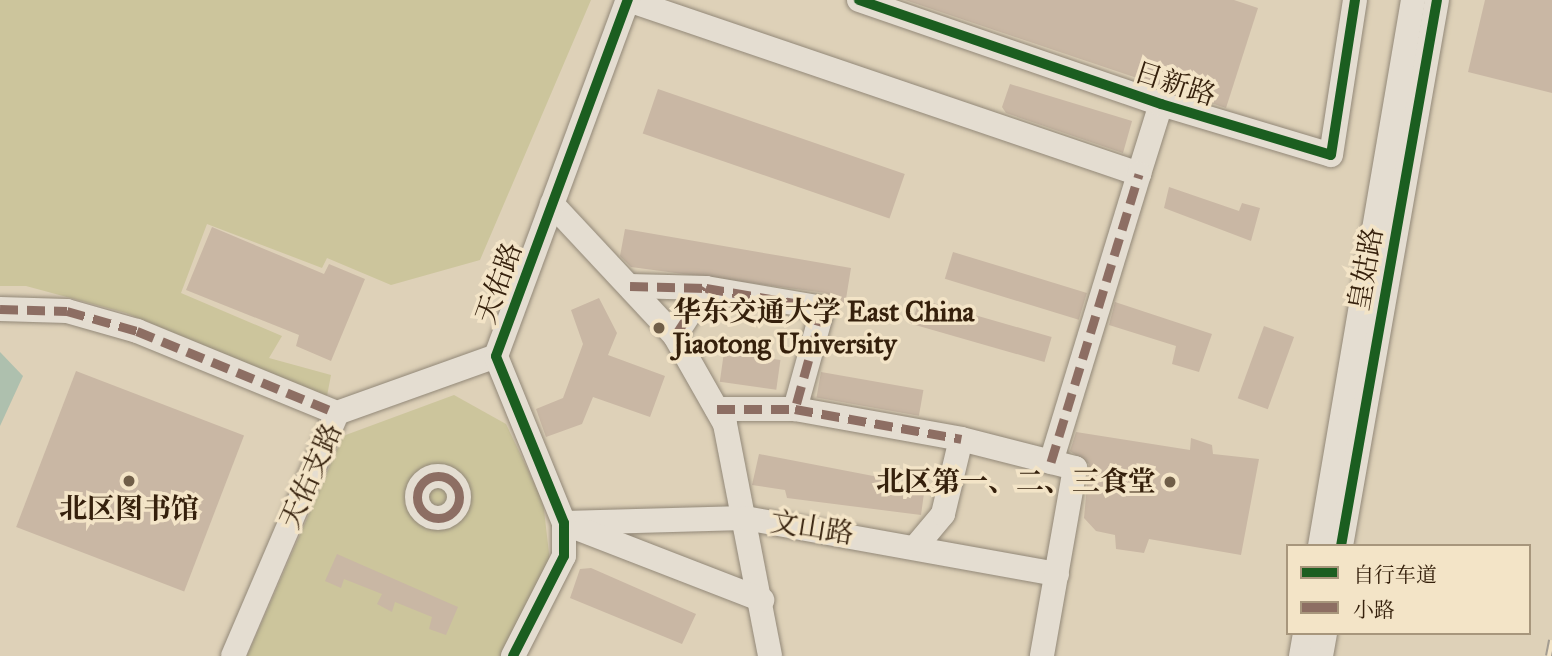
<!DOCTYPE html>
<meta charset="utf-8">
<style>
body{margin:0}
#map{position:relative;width:1552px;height:656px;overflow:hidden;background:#ded1b8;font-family:"IM FELL Great Primer","Noto Serif SC",serif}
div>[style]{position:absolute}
.green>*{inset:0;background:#ccc59c}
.water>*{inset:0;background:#aec0ae}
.building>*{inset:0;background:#c9b7a4;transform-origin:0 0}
.roads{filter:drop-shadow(0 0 2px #928878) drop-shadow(0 0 2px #928878)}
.minor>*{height:24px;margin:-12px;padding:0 12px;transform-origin:12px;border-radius:12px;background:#e4ddd1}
.minor>.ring{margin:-12px;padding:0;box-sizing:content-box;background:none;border:24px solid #e4ddd1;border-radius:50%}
.rail>*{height:8px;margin-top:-4px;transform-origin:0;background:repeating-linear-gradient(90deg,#f3e4c7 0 16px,#a39c91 0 32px);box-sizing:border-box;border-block:2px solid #a39c91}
.quiet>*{height:9px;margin-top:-4.5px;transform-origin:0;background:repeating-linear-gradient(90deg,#8d6e63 0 18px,transparent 0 27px)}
.quiet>.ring{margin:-4.5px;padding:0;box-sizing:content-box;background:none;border:9px solid #8d6e63;border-radius:50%}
.cycleway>*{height:10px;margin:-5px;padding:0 5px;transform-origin:5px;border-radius:5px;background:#1b5e20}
.dots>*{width:19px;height:19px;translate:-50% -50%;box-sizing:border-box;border:4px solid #f3e4c7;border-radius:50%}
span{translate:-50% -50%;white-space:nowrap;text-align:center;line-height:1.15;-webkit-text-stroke:7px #f3e4c7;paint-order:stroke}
.street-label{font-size:28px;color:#35200c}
.poi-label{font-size:28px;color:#35200c;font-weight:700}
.left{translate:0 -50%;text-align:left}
.right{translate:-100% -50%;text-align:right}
.legend{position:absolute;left:1286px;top:544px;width:245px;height:91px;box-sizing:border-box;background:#f3e4c7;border:2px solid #a7967c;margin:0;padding:9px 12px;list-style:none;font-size:21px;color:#35200c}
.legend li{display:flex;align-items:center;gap:14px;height:35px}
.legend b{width:35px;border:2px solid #a7967c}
</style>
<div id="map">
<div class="green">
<i style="clip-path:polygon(0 0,591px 0,480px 260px,391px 285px,327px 258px,322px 268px,207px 224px,181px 293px,282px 336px,269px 358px,331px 375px,327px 396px,126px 313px,26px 286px,0 286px)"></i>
<i style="clip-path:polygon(454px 395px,506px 424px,543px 501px,550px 562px,500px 656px,247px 656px,343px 436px)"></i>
</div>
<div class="water">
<i style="clip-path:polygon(0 352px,23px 376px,0 426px)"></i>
</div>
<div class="building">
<i style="clip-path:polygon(905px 0,1234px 0,1258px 8px,1226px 108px)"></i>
<i style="clip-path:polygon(1485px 0,1552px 0,1552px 93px,1468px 72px)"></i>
<i style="clip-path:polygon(1010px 84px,1132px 121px,1123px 153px,1006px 113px,1002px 107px)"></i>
<i style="left:658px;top:89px;width:261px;height:47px;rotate:19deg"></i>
<i style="clip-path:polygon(1169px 187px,1239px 211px,1242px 203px,1260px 208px,1251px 241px,1164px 208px)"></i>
<i style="clip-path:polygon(212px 227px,324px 274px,329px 264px,365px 279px,331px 361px,296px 346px,299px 335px,186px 290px)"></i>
<i style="clip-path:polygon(625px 229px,851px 268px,845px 305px,826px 293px,631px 267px,620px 256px)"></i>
<i style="left:953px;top:252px;width:140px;height:28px;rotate:17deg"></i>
<i style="clip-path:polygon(599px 298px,617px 333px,608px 355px,665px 376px,650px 417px,593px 397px,582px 424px,546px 437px,536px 409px,563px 398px,583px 344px,571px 310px)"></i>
<i style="left:919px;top:299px;width:138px;height:26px;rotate:16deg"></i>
<i style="clip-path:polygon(1115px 302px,1212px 334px,1199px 372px,1172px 364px,1176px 346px,1109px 325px)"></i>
<i style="left:1264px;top:326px;width:32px;height:77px;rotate:20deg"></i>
<i style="left:724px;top:352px;width:57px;height:30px;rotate:8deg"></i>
<i style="left:76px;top:371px;width:180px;height:167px;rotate:21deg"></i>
<i style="left:821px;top:372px;width:104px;height:26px;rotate:10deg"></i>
<i style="clip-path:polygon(1076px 432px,1190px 450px,1191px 438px,1212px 445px,1213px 454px,1259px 459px,1241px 555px,1149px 539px,1144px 553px,1116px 549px,1115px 535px,1096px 531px,1084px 518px,1089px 464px,1070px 451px)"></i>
<i style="clip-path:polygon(759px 454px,925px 486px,921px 515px,787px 498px,785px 490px,752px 485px)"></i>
<i style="clip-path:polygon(337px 554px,458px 607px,446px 635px,429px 629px,432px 617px,395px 602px,392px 612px,377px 604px,382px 594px,344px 579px,341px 588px,325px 581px)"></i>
<i style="clip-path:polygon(591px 568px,696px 614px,682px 644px,570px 598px,580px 569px)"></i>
</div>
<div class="roads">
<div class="minor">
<i style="left:628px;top:0;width:540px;rotate:18.8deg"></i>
<i style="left:1139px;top:174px;width:73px;rotate:-72.6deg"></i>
<i style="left:859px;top:0;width:319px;rotate:19deg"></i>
<i style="left:1161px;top:104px;width:177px;rotate:16.7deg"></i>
<i style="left:1331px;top:155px;width:157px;rotate:-81.2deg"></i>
<i style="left:552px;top:204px;width:180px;rotate:47deg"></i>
<i style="left:675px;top:336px;width:101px;rotate:60.4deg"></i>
<i style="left:725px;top:424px;width:236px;rotate:79deg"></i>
<i style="left:630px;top:286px;width:76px;rotate:1.5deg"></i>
<i style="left:706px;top:288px;width:119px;rotate:9.7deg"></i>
<i style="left:823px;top:308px;width:105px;rotate:105.5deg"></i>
<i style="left:795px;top:409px;width:169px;rotate:10.2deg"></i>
<i style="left:0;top:309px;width:67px;rotate:1.7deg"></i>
<i style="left:67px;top:311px;width:73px;rotate:15.9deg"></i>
<i style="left:137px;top:331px;width:216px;rotate:22.3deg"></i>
<i style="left:675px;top:336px;width:57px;rotate:-57.1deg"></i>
<i style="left:717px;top:409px;width:78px"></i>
<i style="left:1051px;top:462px;width:301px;rotate:-73deg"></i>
<i class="ring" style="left:417px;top:476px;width:18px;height:18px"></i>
<i style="left:564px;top:523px;width:181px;rotate:-1.6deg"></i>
<i style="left:745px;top:518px;width:317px;rotate:10.2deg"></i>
<i style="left:574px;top:527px;width:202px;rotate:21.2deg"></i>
<i style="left:918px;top:544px;width:39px;rotate:-50deg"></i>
<i style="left:943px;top:514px;width:77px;rotate:-76.5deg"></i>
<i style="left:961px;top:439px;width:118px;rotate:14.3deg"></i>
<i style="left:1075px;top:468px;width:191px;rotate:100deg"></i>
<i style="left:1320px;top:546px;width:554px;rotate:-80.33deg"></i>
<i style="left:1341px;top:546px;width:554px;rotate:-80.03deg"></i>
<i style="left:233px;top:656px;width:264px;rotate:-66.8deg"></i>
<i style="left:337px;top:413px;width:169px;rotate:-19.7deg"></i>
<i style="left:513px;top:656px;width:112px;rotate:-63deg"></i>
<i style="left:564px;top:556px;width:33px;rotate:-90deg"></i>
<i style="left:564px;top:523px;width:180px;rotate:-112.2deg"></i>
<i style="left:496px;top:356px;width:380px;rotate:-69.7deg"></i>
<i style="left:1301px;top:656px;width:23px;rotate:-80deg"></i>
<i style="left:1321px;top:656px;width:23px;rotate:-80deg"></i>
</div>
</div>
<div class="rail">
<i style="left:1549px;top:656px;width:16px;rotate:-79deg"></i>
</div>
<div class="quiet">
<i style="left:630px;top:286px;width:76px;rotate:1.5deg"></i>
<i style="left:706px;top:288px;width:119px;rotate:9.7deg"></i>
<i style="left:823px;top:308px;width:105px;rotate:105.5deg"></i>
<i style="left:795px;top:409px;width:169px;rotate:10.2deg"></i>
<i style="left:0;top:309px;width:67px;rotate:1.7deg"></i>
<i style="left:67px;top:311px;width:73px;rotate:15.9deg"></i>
<i style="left:137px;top:331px;width:216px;rotate:22.3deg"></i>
<i style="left:675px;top:336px;width:57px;rotate:-57.1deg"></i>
<i style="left:717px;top:409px;width:78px"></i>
<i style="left:1051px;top:462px;width:301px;rotate:-73deg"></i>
<i class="ring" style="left:417px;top:476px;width:33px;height:33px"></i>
</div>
<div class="cycleway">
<i style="left:859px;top:0;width:319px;rotate:19deg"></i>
<i style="left:1161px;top:104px;width:177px;rotate:16.7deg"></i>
<i style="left:1331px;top:155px;width:157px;rotate:-81.2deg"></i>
<i style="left:1341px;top:546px;width:554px;rotate:-80.03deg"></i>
<i style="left:513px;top:656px;width:112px;rotate:-63deg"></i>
<i style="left:564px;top:556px;width:33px;rotate:-90deg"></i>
<i style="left:564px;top:523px;width:180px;rotate:-112.2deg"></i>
<i style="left:496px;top:356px;width:380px;rotate:-69.7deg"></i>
</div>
<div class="dots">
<i style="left:659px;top:328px;background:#705e48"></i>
<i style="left:129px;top:481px;background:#705e48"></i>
<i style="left:1170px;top:482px;background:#705e48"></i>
</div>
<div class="street-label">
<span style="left:1175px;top:84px;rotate:18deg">日新路</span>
<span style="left:1366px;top:269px;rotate:-80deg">皇姑路</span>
<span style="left:499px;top:283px;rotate:-70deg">天佑路</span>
<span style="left:311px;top:476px;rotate:-66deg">天佑支路</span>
<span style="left:812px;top:528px;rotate:9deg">文山路</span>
</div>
<div class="poi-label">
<span class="left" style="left:673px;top:328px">华东交通大学 East China<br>Jiaotong University</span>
<span class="right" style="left:1156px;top:482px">北区第一、二、三食堂</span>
<span style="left:129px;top:509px">北区图书馆</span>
</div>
<ul class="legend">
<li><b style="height:9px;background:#1b5e20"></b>自行车道</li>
<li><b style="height:9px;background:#8d6e63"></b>小路</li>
</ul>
</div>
